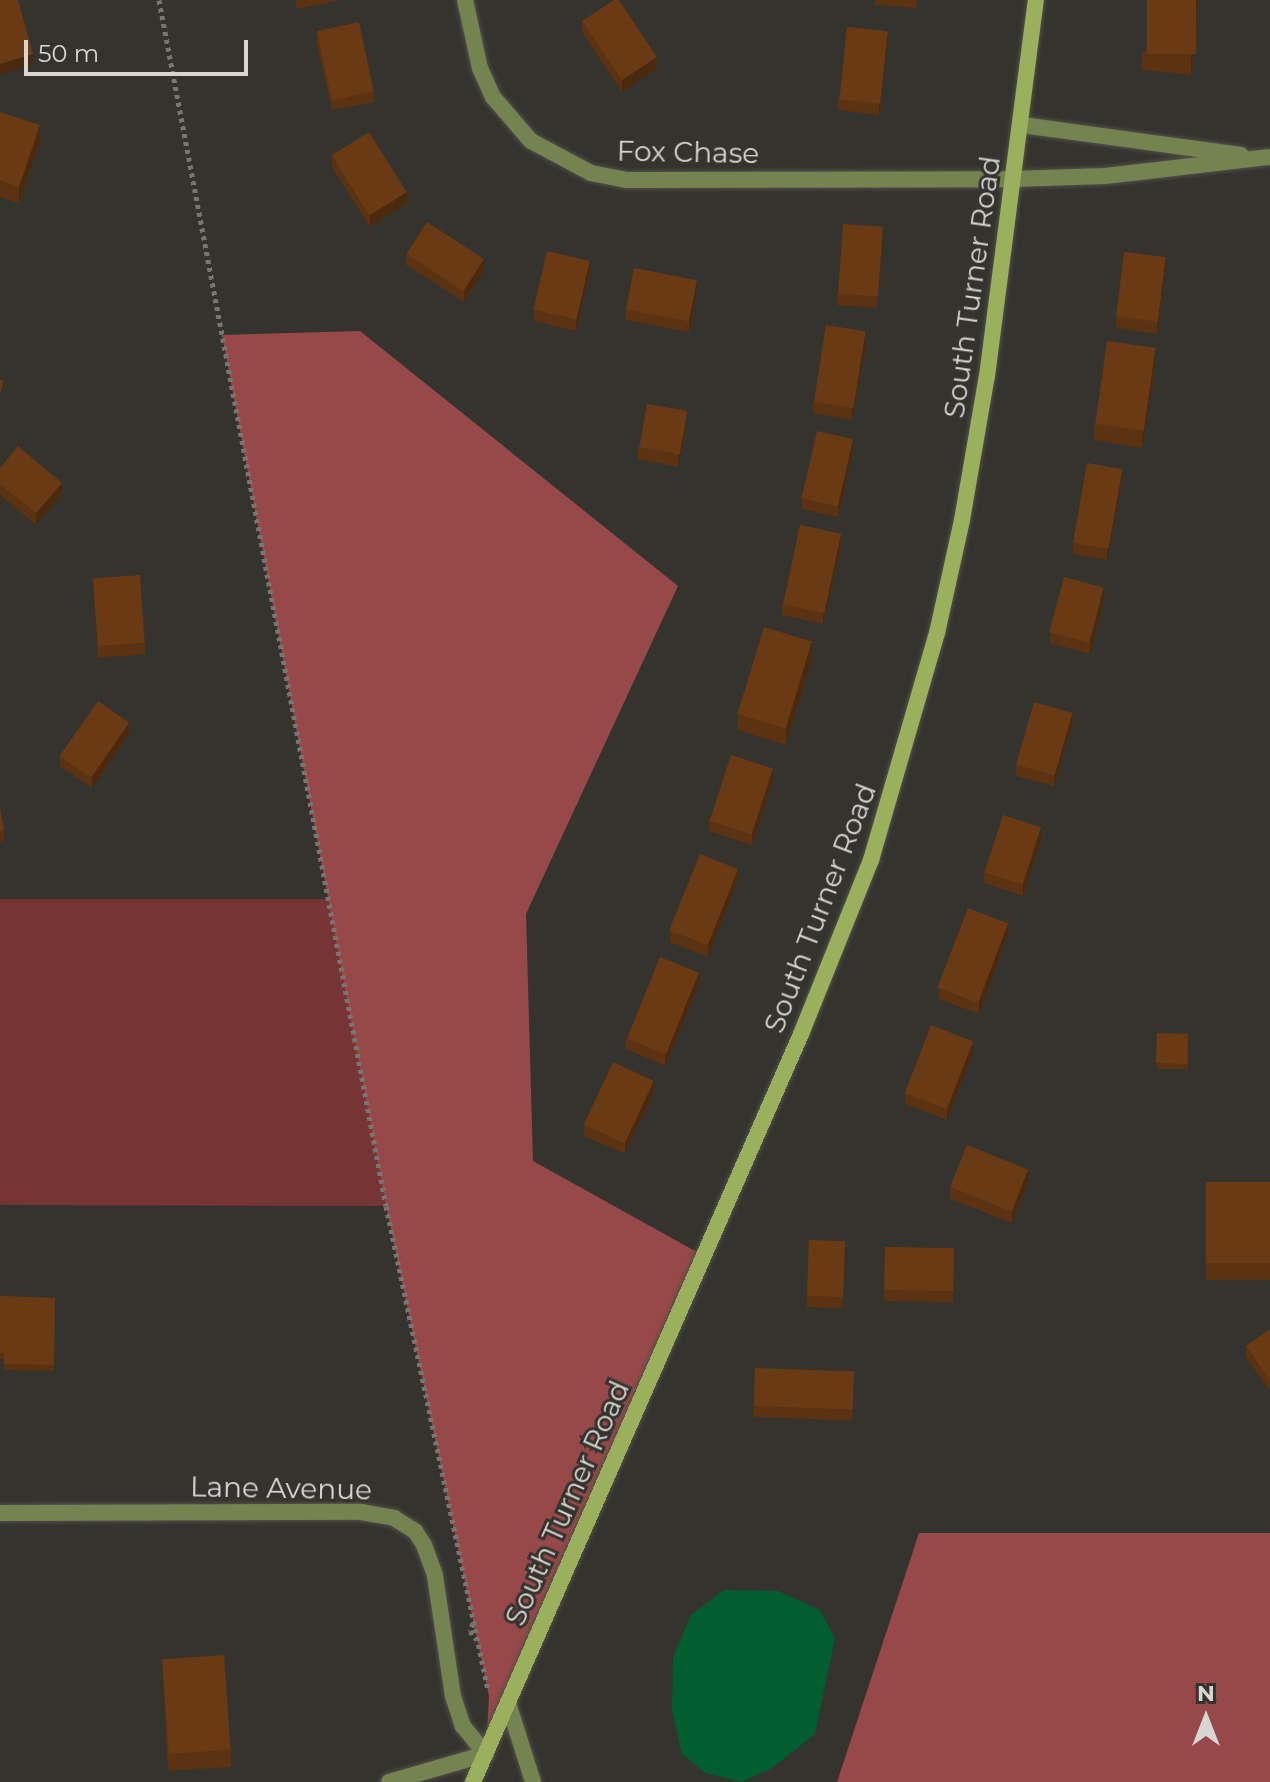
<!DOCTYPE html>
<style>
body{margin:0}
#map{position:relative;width:1270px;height:1782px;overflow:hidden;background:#35332e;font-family:Montserrat,sans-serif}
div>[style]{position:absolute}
.green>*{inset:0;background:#763434}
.forest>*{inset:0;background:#964948}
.water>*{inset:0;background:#025d31}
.path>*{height:5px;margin-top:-2.5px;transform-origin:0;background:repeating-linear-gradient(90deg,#777672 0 4px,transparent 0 8px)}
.roads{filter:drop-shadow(0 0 2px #52504c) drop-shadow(0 0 2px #52504c)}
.lane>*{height:16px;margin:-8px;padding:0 8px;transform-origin:8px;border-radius:8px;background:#758351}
.street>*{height:16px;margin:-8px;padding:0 8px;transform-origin:8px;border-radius:8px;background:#758351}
.secondary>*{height:16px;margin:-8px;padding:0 8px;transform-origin:8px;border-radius:8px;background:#9bb05d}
.wall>*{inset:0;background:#5b3212;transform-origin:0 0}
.shaded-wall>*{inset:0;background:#4a290f}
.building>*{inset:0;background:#6a3a15;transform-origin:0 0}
span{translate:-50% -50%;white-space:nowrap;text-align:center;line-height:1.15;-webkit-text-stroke:6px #35332e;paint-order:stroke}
.street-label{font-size:28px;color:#d7d6d3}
.north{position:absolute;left:1166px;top:1678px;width:80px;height:80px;-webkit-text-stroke:6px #35332e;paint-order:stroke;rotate:0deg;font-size:22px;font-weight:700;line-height:32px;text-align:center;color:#d7d6d3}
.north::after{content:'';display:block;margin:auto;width:28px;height:36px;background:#d7d6d3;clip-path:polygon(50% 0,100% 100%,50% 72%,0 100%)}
.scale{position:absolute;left:24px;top:40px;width:224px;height:36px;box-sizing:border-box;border:4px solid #d7d6d3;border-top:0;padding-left:10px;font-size:24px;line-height:28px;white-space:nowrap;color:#d7d6d3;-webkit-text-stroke:6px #35332e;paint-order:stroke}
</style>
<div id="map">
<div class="green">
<i style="clip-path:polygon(0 899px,329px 899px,386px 1206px,0 1205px)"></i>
</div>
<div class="forest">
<i style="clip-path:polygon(360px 331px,678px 586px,526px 914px,533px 1161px,704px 1256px,486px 1754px,489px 1696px,386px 1206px,222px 335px)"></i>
<i style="clip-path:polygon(919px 1533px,1270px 1533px,1270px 1782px,837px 1782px)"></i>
</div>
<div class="water">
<i style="clip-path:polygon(724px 1590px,778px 1591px,820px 1610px,835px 1638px,815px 1734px,772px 1768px,742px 1782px,705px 1773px,682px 1754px,672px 1711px,673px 1657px,691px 1615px)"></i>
</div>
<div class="path">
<i style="left:159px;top:0;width:1227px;rotate:79.34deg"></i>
<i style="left:386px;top:1206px;width:496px;rotate:78.1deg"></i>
<i style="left:473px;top:1623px;width:9px;rotate:111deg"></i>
<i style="left:470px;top:1631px;width:11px;rotate:52deg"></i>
</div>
<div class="roads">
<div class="lane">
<i style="left:508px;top:1703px;width:83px;rotate:72.4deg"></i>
<i style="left:389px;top:1782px;width:101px;rotate:-16.1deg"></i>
</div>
<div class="street">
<i style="left:465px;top:0;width:70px;rotate:77.6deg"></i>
<i style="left:480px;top:68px;width:32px;rotate:66deg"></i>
<i style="left:493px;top:97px;width:58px;rotate:49.2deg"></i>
<i style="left:531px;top:141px;width:68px;rotate:28.1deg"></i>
<i style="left:591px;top:173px;width:37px;rotate:11deg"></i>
<i style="left:627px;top:180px;width:386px;rotate:-0.1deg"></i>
<i style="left:1013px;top:179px;width:92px;rotate:-1.9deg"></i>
<i style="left:1105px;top:176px;width:166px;rotate:-6.6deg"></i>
<i style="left:1022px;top:125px;width:221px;rotate:7.8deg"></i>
<i style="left:0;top:1513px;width:361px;rotate:-0.2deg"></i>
<i style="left:361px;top:1512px;width:34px;rotate:10deg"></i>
<i style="left:394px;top:1518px;width:25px;rotate:32deg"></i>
<i style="left:415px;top:1531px;width:17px;rotate:57deg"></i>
<i style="left:424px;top:1545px;width:33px;rotate:70deg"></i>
<i style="left:435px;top:1576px;width:121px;rotate:81.5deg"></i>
<i style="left:453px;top:1696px;width:32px;rotate:72deg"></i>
<i style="left:463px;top:1726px;width:36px;rotate:51deg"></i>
</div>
<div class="secondary">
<i style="left:473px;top:1782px;width:817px;rotate:-66.32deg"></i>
<i style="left:801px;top:1034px;width:188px;rotate:-68.1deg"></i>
<i style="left:871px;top:860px;width:236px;rotate:-73.8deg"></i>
<i style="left:937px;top:633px;width:116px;rotate:-77.5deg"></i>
<i style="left:962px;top:520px;width:146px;rotate:-80.2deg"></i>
<i style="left:987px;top:376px;width:379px;rotate:-82.6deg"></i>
</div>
</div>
<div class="wall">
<i style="clip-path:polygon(295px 0,342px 0,297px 9px)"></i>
<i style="clip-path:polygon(875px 0,917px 0,916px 8px,875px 5px)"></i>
<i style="clip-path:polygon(1198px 0,1191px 75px,1142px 70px,1142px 54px)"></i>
<i style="clip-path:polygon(582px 21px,657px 68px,622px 92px,582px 32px)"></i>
<i style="clip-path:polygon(317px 31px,374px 91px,374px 102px,332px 110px,317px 43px)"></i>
<i style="clip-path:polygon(888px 43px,879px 115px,838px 110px,838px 99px)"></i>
<i style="clip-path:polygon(0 112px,40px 142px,19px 203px,0 197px)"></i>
<i style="clip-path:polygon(332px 156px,407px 203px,370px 227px,332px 167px)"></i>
<i style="clip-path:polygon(883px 238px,877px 308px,837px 305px,837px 294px)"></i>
<i style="clip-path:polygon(406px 254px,484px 271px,464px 302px,406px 265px)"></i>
<i style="clip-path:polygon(1166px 268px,1157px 334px,1116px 328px,1116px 317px)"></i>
<i style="clip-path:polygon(590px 272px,576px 331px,534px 321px,534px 310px)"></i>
<i style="clip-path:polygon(697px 291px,689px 332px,626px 320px,626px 309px)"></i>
<i style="clip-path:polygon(866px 343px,852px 420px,813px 413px,813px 402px)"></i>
<i style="clip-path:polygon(1155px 365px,1142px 448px,1094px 440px,1094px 424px)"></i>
<i style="clip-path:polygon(687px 422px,678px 467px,638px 459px,638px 447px)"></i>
<i style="clip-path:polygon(853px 450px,838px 517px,802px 509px,802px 498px)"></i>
<i style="clip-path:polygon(0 468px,62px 494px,36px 525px,0 495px)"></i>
<i style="clip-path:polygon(1122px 480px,1107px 560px,1073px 554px,1073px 543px)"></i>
<i style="clip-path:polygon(841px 545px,823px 624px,782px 615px,782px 604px)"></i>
<i style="clip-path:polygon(93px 579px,145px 643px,145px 654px,98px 658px)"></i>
<i style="clip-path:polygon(1104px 599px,1090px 654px,1050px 643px,1050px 632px)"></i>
<i style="clip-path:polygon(812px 658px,786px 745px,738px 730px,738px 714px)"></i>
<i style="clip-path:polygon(1072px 724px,1054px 786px,1016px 776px,1016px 764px)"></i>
<i style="clip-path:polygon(129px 734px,92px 788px,60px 767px,60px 756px)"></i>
<i style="clip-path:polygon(773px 780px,752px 845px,709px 831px,709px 820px)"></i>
<i style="clip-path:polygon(0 808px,4px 829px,4px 841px,0 841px)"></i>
<i style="clip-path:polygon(1041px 839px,1023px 896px,984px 883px,984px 872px)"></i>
<i style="clip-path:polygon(738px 880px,708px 957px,670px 942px,670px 930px)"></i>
<i style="clip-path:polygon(1008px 934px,979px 1014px,939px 999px,939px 988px)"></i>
<i style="clip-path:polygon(699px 984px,665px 1066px,626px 1049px,626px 1038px)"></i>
<i style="clip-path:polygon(1188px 1034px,1188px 1069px,1157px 1069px,1157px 1063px)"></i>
<i style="clip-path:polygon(973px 1052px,947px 1120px,905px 1104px,905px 1093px)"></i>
<i style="clip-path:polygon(654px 1092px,625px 1154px,584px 1136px,584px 1125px)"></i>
<i style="clip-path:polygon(1028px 1181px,1012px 1223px,950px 1199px,950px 1187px)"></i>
<i style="left:1270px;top:1182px;width:98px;height:64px;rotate:90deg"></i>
<i style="left:809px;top:1240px;width:36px;height:67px;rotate:2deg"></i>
<i style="left:885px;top:1247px;width:69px;height:54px;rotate:1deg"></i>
<i style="clip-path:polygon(0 1296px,55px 1298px,54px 1371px,4px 1370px,4px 1359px,0 1359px)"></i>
<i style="clip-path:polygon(1270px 1329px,1270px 1391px,1246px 1357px,1246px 1346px)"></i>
<i style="left:755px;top:1368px;width:99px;height:49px;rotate:2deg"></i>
<i style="clip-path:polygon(162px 1660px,231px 1750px,231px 1767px,168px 1771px)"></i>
</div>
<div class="shaded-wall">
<i style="clip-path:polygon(1196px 0,1198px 0,1191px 75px,1191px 58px)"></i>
<i style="clip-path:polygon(888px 31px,888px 43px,879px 115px,879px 104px)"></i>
<i style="clip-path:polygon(33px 54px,33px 65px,0 75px,0 64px)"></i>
<i style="clip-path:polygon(657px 57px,657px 68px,622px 92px,622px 80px)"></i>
<i style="clip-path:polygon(40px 125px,40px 142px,19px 203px,19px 187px)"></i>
<i style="clip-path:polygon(407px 192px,407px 203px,370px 227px,370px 215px)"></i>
<i style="clip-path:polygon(883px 227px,883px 238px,877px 308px,877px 297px)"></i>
<i style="clip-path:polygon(1166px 257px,1166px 268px,1157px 334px,1157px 322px)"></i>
<i style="clip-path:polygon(484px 259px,484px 271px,464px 302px,464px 291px)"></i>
<i style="clip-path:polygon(590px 261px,590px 272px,576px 331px,576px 319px)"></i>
<i style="clip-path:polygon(697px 280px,697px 291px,689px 332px,689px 320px)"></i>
<i style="clip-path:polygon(866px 331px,866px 343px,852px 420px,852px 409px)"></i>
<i style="clip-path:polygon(1155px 348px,1155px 365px,1142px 448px,1142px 431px)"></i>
<i style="clip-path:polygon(687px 411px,687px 422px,678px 467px,678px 455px)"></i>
<i style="clip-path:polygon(853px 439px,853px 450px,838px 517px,838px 506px)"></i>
<i style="clip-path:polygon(1122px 469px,1122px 480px,1107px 560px,1107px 549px)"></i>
<i style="clip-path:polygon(62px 483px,62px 494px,36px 525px,36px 513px)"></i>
<i style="clip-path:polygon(841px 534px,841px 545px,823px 624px,823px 613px)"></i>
<i style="clip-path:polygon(1104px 588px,1104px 599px,1090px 654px,1090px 642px)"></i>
<i style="clip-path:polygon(812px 642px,812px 658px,786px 745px,786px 729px)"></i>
<i style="clip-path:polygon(1072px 713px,1072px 724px,1054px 786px,1054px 775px)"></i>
<i style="clip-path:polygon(129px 723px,129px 734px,92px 788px,92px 777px)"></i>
<i style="clip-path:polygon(773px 769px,773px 780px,752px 845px,752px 834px)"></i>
<i style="clip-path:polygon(1041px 827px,1041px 839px,1023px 896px,1023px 885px)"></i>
<i style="clip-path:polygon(738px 869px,738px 880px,708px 957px,708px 945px)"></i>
<i style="clip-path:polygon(1008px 923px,1008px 934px,979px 1014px,979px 1002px)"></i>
<i style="clip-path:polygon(699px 973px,699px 984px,665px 1066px,665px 1054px)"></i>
<i style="clip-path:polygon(973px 1041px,973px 1052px,947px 1120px,947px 1109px)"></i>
<i style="clip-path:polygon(654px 1081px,654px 1092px,625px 1154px,625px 1143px)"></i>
<i style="clip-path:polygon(1028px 1170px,1028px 1181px,1012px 1223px,1012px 1212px)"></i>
</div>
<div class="building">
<i style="clip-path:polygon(0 0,18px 0,33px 54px,0 64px)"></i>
<i style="clip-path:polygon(614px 0,619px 0,657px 57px,622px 80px,582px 21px)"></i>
<i style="left:1147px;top:0;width:49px;height:54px"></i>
<i style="left:359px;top:22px;width:71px;height:43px;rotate:78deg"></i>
<i style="left:847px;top:27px;width:41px;height:73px;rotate:6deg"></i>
<i style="clip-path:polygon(0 112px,40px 125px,19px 187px,0 180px)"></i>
<i style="left:369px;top:132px;width:71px;height:44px;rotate:58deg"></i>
<i style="left:427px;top:222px;width:68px;height:38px;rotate:33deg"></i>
<i style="left:843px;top:224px;width:40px;height:70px;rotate:4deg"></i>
<i style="left:547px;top:251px;width:44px;height:60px;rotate:13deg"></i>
<i style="left:1124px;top:252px;width:42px;height:65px;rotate:7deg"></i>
<i style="left:634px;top:268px;width:64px;height:42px;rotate:11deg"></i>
<i style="left:826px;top:325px;width:40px;height:78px;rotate:9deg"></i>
<i style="left:1107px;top:341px;width:49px;height:84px;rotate:8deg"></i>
<i style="clip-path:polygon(0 380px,4px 381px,0 394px)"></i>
<i style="left:647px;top:404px;width:41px;height:44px;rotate:10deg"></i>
<i style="left:817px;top:431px;width:37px;height:69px;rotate:13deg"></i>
<i style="clip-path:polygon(18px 446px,62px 483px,36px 513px,0 484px,0 468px)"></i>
<i style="left:1087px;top:463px;width:36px;height:81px;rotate:10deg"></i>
<i style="left:800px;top:525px;width:42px;height:81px;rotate:12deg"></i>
<i style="left:140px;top:575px;width:68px;height:47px;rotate:86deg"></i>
<i style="left:1064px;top:577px;width:41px;height:57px;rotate:15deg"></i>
<i style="left:764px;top:627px;width:50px;height:91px;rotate:17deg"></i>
<i style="left:98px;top:701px;width:38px;height:67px;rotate:35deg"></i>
<i style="left:1034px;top:702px;width:40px;height:65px;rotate:16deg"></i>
<i style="left:731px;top:755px;width:44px;height:69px;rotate:18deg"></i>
<i style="clip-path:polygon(0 808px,4px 829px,0 830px)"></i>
<i style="left:1003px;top:815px;width:40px;height:60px;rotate:18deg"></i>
<i style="left:700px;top:854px;width:41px;height:82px;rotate:22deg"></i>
<i style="left:968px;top:908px;width:43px;height:85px;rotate:21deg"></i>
<i style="left:660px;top:957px;width:42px;height:88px;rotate:22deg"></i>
<i style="left:931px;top:1025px;width:45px;height:73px;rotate:21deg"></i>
<i style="left:1157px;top:1033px;width:31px;height:30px;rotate:2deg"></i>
<i style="left:613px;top:1062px;width:45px;height:69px;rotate:25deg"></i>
<i style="left:967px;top:1145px;width:66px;height:45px;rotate:22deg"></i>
<i style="left:1270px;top:1182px;width:81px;height:64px;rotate:90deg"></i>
<i style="left:809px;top:1240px;width:36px;height:56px;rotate:2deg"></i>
<i style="left:885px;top:1247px;width:69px;height:43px;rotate:1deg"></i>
<i style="clip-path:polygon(0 1296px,55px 1298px,54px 1365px,4px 1364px,4px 1353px,0 1353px)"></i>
<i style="clip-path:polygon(1270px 1329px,1270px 1380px,1246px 1346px)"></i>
<i style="left:755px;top:1368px;width:99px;height:38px;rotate:2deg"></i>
<i style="left:224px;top:1655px;width:95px;height:62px;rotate:86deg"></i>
</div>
<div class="street-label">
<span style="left:688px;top:152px;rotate:1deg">Fox Chase</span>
<span style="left:972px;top:287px;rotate:-82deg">South Turner Road</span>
<span style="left:820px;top:908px;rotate:-69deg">South Turner Road</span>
<span style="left:281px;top:1488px;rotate:1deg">Lane Avenue</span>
<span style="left:567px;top:1503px;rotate:-66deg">South Turner Road</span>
</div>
<div class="north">N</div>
<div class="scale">50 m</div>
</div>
